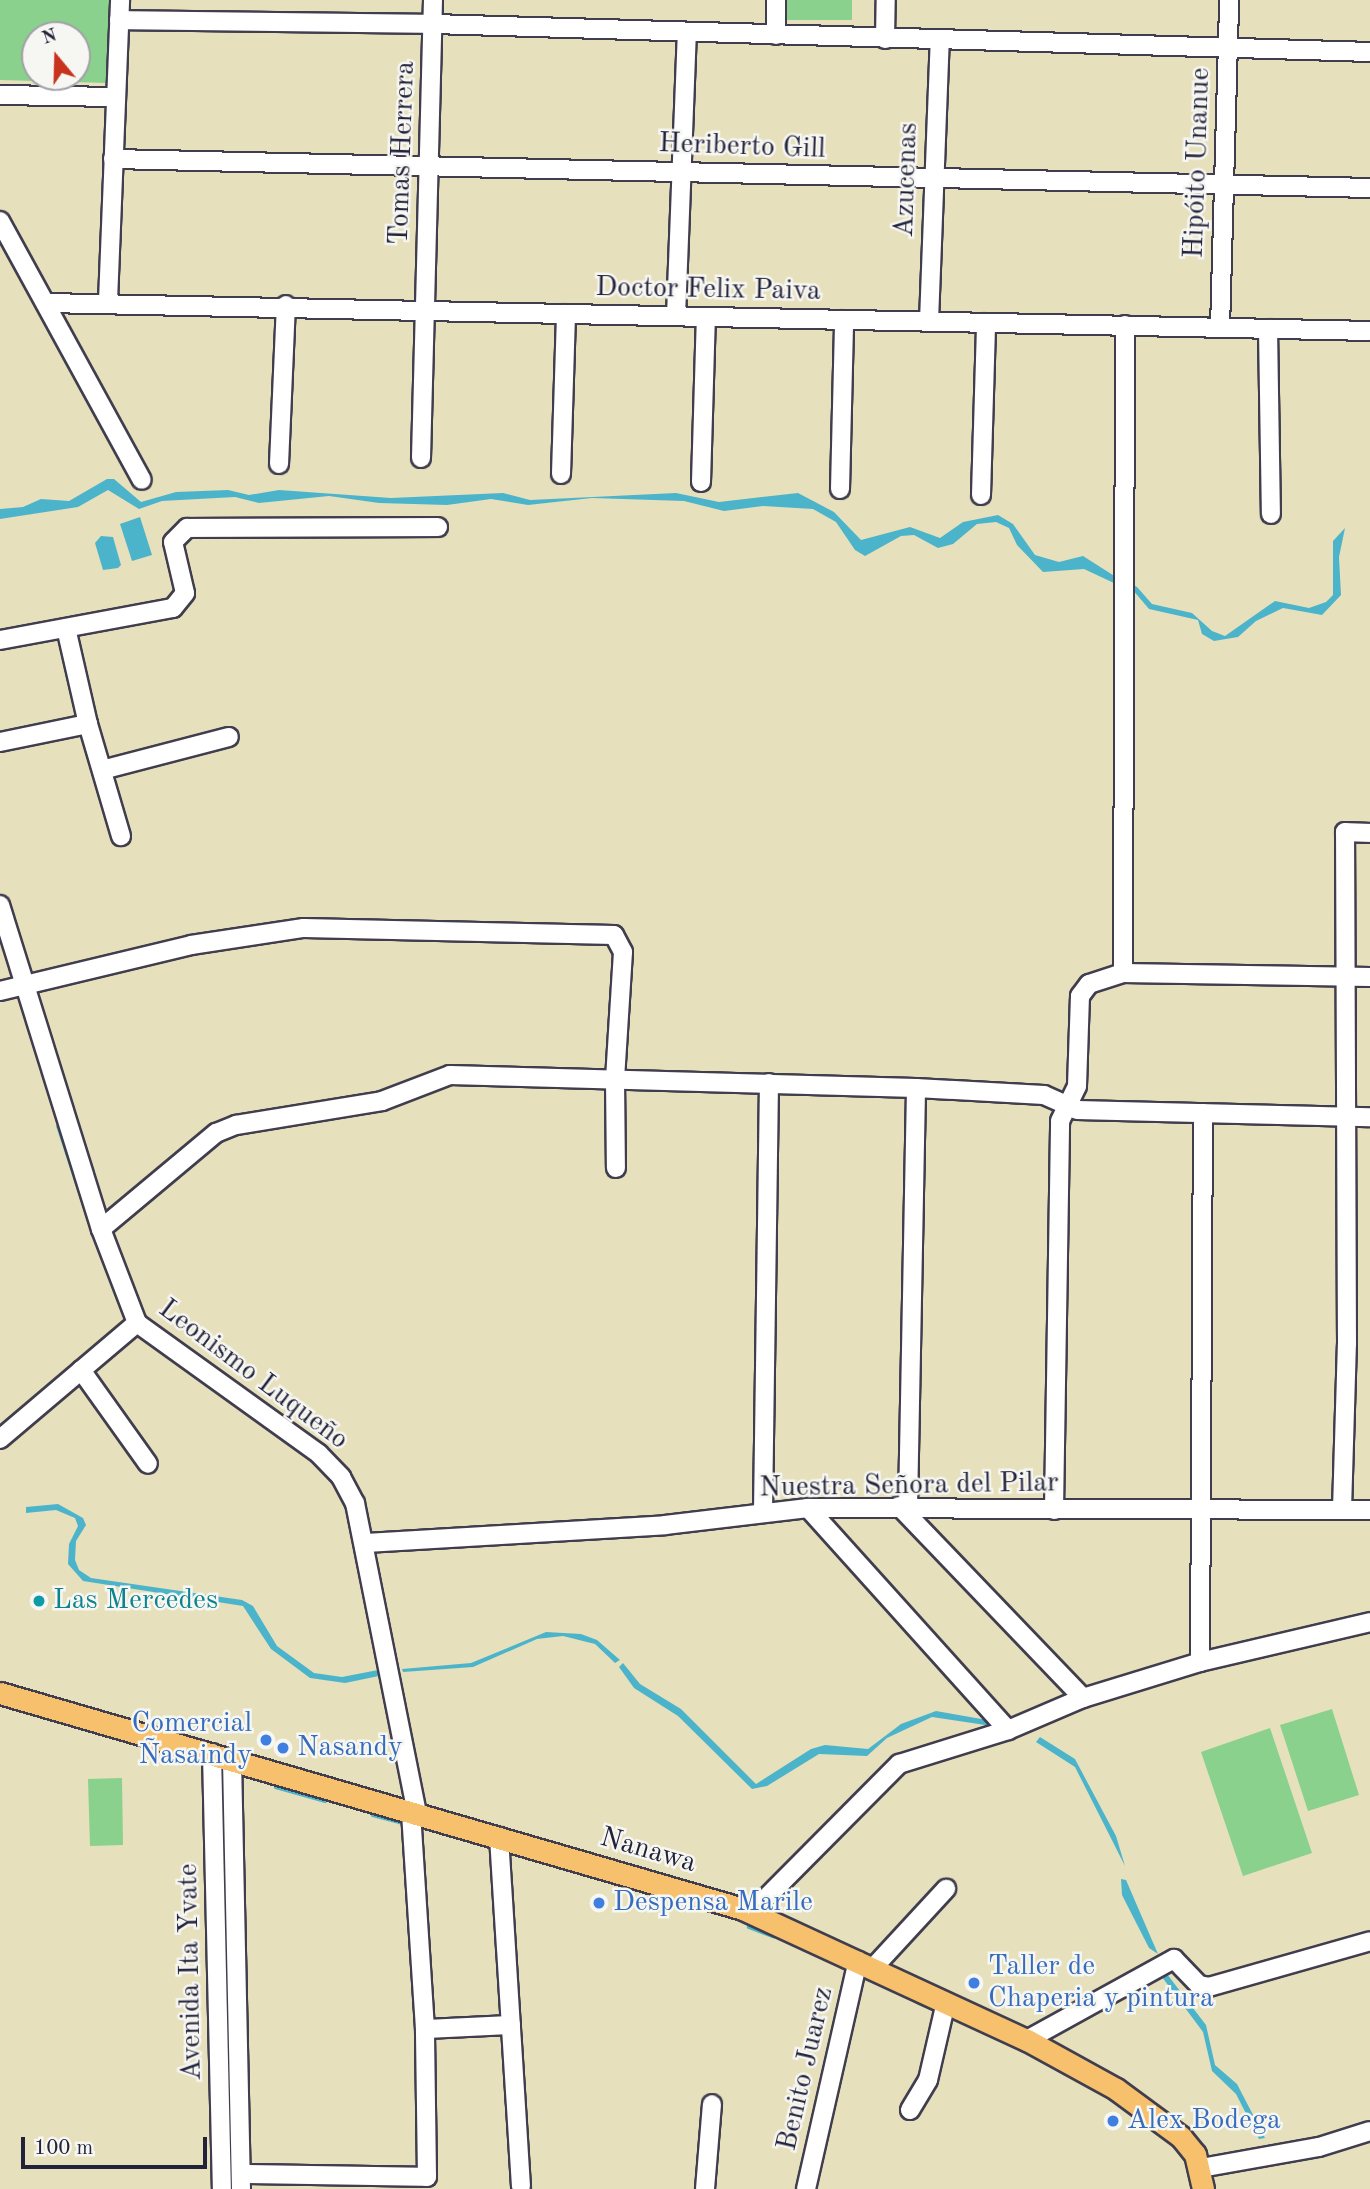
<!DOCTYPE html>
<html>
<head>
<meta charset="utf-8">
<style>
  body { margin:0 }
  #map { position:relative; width:1370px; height:2189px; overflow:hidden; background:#e7e0bc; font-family:"Old Standard TT",serif }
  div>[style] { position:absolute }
  .green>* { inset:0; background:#89d18c }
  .water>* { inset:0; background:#4cb4ca }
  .stream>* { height:3.5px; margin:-1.75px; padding:0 1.75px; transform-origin:1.75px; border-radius:1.75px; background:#4cb4ca }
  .roads { filter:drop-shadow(2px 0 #403e4e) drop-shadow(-2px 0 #403e4e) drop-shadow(0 2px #403e4e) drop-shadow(0 -2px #403e4e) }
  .minor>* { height:18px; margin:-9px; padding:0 9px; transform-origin:9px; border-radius:9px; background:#fff }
  .major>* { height:21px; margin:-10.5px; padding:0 10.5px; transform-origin:10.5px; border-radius:10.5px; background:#f7c06c }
  .dots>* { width:19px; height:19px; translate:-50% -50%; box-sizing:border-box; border:4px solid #f6f6f2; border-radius:50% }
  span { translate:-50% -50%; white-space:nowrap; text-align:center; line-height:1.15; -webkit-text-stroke:5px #f6f6f2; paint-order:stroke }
  .street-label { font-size:28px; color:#22223b }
  .culture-label { font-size:28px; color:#0d838f }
  .left { translate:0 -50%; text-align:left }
  .shop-label { font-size:28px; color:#366cbe }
  .right { translate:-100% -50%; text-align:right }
  .north { position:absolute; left:21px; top:21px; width:70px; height:70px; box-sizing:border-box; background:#f6f6f2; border:2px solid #a1a1a9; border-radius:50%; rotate:341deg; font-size:19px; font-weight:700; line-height:28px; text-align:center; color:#22223b }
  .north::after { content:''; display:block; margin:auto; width:24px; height:32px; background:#c8321e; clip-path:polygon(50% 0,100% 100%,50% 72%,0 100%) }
  .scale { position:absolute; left:21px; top:2137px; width:186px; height:32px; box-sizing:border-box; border:4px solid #22223b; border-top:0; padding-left:9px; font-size:21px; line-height:24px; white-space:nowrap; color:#22223b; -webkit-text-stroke:5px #f6f6f2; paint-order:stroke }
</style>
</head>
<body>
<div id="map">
  <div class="green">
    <div style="clip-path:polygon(evenodd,0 0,109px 0,108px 83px,0 80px,0 0,35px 35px,77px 35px,77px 77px,35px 77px,35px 35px)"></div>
    <div style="clip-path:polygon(785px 0,852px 0,852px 20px,785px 20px)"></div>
    <div style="clip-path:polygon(1332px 1709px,1359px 1795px,1308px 1811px,1280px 1725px)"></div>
    <div style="clip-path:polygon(1270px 1728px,1312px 1853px,1243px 1876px,1201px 1752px)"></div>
    <div style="clip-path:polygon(122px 1778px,123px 1845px,90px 1846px,88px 1779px)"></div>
    <div style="clip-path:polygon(225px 1800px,232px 2187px,231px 2187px,221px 1801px)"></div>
  </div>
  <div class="water">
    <div style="clip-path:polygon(107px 479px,114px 479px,141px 502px,176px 492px,228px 490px,249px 495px,279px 490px,391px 498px,503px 493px,530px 500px,676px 493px,719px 502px,798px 493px,834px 512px,861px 540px,910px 527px,940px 538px,963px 522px,998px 515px,1013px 524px,1035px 555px,1059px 562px,1083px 556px,1116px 577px,1116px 584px,1084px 569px,1043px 572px,1017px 545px,1009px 528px,996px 522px,977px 524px,953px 544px,938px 548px,914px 535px,901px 536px,865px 556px,855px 550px,836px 522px,813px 509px,763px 506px,724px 511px,684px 501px,592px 498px,528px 505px,491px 499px,447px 505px,379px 503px,329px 496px,259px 503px,235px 497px,162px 501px,139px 509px,108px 490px,78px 507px,0 519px,0 509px,23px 507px,41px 499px,69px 501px)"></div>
    <div style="clip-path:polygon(140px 517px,152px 555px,132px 561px,120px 524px)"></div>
    <div style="clip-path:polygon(1345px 528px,1339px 557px,1341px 595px,1322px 615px,1283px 608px,1256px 621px,1238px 637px,1214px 641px,1202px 634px,1198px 620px,1149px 609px,1132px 589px,1132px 584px,1137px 587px,1152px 604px,1192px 613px,1212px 631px,1225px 636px,1275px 601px,1309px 608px,1326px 602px,1333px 595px,1333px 541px)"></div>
    <div style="clip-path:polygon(101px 536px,113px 537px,121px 565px,118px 568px,103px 570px,95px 543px)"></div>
    <div style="clip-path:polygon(57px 1125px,96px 1244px,95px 1245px,56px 1126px)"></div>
    <div style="clip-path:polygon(58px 1504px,83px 1518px,86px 1525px,76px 1541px,75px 1560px,79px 1570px,91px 1578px,242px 1600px,253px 1606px,277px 1646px,314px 1673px,342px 1677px,378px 1670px,379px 1676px,345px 1683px,310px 1678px,271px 1649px,243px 1606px,83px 1581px,68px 1564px,69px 1544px,78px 1526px,75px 1518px,56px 1510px,26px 1513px,26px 1507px)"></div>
    <div style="clip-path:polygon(546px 1632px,581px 1634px,597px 1640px,620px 1660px,615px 1663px,595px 1644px,563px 1636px,537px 1639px,473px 1667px,403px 1672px,402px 1669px,471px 1663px)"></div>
    <div style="clip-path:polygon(623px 1663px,640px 1684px,681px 1709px,756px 1784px,811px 1749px,825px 1745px,868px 1749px,901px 1724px,936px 1711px,987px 1720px,992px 1726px,932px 1717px,887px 1738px,867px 1756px,819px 1754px,767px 1786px,752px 1789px,678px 1716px,634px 1688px,619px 1667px)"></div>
    <div style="clip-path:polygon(1040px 1737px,1075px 1759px,1116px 1836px,1125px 1866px,1075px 1767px,1036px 1742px)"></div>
    <div style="clip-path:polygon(1121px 1879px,1126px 1880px,1158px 1954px,1149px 1948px,1122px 1895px)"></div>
    <div style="clip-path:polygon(1167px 1974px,1206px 2025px,1215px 2065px,1237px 2084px,1265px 2138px,1259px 2139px,1236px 2094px,1212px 2071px,1203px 2032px,1162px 1977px)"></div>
  </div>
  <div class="stream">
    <div style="left:276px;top:1787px;width:51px;rotate:15.9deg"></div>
    <div style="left:373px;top:1815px;width:34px;rotate:15deg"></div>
    <div style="left:749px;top:1927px;width:26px;rotate:21deg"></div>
    <div style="left:919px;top:2003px;width:21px;rotate:23deg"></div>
  </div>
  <div class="roads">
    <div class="minor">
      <div style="left:119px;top:20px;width:314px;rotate:0.7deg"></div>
      <div style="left:433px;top:24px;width:937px;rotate:1.71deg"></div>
      <div style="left:776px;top:35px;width:35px;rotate:-90deg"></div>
      <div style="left:885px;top:39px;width:39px;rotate:-89deg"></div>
      <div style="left:0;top:95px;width:116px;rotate:1deg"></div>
      <div style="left:113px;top:159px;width:1257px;rotate:1.32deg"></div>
      <div style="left:0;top:221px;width:295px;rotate:61.3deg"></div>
      <div style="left:108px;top:301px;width:301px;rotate:-87.7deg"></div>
      <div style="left:46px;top:303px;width:1324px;rotate:1.21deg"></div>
      <div style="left:676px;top:316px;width:284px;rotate:-87.8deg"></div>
      <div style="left:929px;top:321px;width:280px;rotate:-87.8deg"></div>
      <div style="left:1220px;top:328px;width:328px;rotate:-88.4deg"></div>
      <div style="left:1268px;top:329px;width:185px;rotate:89.1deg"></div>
      <div style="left:421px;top:458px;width:458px;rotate:-88.5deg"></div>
      <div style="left:279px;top:464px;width:159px;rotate:-87.5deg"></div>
      <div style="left:561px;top:474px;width:160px;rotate:-88.2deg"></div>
      <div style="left:701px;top:482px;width:165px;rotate:-88.3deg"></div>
      <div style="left:840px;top:489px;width:169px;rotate:-88.6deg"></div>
      <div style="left:981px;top:495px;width:172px;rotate:-88.3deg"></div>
      <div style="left:66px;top:628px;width:98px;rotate:77.1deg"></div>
      <div style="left:88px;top:724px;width:117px;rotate:73.6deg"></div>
      <div style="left:0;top:640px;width:176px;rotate:-10.5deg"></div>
      <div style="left:173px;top:608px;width:19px;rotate:-51deg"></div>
      <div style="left:185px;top:593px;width:52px;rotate:-103.2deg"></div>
      <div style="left:173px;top:542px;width:20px;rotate:-45deg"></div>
      <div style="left:187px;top:528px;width:251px;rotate:-0.2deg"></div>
      <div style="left:0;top:742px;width:90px;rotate:-11.6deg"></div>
      <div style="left:102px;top:770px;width:131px;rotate:-14.6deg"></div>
      <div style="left:0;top:905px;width:339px;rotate:72.7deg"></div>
      <div style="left:101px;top:1229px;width:101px;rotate:69deg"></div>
      <div style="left:137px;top:1323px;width:224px;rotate:35.7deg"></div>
      <div style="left:319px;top:1454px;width:32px;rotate:46deg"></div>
      <div style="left:341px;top:1477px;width:30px;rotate:62deg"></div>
      <div style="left:355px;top:1503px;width:317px;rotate:78.7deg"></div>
      <div style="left:1123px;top:973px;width:648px;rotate:-89.82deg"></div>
      <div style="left:0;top:991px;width:196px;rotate:-13.5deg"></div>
      <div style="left:191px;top:945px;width:114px;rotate:-8.6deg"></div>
      <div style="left:304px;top:928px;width:310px;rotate:1.3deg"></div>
      <div style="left:614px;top:935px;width:19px;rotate:62deg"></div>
      <div style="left:623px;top:952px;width:127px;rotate:93.6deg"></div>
      <div style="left:615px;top:1079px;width:89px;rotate:89.4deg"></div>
      <div style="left:101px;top:1229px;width:150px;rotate:-39.9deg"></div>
      <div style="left:216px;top:1133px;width:22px;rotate:-22deg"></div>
      <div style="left:236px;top:1125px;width:148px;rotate:-9.3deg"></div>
      <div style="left:382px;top:1101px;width:73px;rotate:-20.9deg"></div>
      <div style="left:450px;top:1075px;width:466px;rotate:1.6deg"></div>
      <div style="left:916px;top:1088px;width:128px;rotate:3.1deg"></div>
      <div style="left:1044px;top:1095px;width:36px;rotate:24deg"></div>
      <div style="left:1077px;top:1110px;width:293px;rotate:1.4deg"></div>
      <div style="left:81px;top:1370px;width:115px;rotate:54.5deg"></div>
      <div style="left:0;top:1439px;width:180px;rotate:-40.3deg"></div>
      <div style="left:899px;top:1506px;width:266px;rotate:46.2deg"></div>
      <div style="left:908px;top:1506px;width:418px;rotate:-88.9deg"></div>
      <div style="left:808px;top:1508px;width:299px;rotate:48deg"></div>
      <div style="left:1054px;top:1510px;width:389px;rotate:-89.1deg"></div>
      <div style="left:1060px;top:1121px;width:39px;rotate:-64deg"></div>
      <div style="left:1077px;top:1086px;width:90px;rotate:-88.1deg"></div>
      <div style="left:1080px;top:996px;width:15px;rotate:-53deg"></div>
      <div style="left:1089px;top:984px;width:36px;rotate:-18deg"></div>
      <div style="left:1123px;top:973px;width:247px;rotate:0.9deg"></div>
      <div style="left:1342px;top:1510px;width:166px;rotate:-88.3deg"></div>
      <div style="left:1347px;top:1344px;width:512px;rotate:-90.22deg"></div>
      <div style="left:1345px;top:832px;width:25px;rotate:2deg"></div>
      <div style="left:763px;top:1512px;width:429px;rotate:-89.2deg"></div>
      <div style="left:366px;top:1543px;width:300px;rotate:-3.4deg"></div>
      <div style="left:665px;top:1525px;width:144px;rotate:-6.8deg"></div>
      <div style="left:808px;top:1508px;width:562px;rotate:0.2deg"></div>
      <div style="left:1200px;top:1662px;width:549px;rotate:-89.69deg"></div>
      <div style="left:212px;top:1753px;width:436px;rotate:88.7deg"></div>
      <div style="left:232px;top:1760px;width:429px;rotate:88.8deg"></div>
      <div style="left:499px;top:1837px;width:350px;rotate:86.4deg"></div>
      <div style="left:752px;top:1912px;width:209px;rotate:-45.2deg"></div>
      <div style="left:899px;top:1764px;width:114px;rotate:-17.3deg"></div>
      <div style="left:1008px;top:1730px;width:82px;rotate:-23.1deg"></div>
      <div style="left:1083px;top:1698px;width:122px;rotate:-17.1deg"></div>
      <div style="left:1200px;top:1662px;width:175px;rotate:-13.2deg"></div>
      <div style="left:873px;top:1968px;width:108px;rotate:-47.3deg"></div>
      <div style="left:425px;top:2029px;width:86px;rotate:-2.7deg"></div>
      <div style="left:1027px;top:2040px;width:168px;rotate:-28.9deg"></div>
      <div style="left:1174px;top:1959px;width:36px;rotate:46deg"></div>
      <div style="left:1199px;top:1985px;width:10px;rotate:11deg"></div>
      <div style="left:1209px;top:1987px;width:167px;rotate:-15.9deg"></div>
      <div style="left:910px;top:2110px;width:35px;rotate:-59deg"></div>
      <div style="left:928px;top:2080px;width:80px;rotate:-77deg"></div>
      <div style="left:1201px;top:2168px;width:120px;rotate:-10.1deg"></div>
      <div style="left:1319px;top:2147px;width:53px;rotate:-17.4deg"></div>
      <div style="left:241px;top:2174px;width:186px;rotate:0.9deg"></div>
      <div style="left:427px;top:2177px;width:148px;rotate:-90.8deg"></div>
      <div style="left:425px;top:2029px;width:216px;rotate:-93.7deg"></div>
      <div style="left:705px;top:2189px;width:85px;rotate:-85.3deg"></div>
      <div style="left:806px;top:2189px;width:234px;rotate:-77.2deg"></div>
    </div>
    <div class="major">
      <div style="left:0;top:1693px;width:774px;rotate:16.21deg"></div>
      <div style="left:743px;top:1909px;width:313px;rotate:24.8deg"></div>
      <div style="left:1027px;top:2040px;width:102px;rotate:28.8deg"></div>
      <div style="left:1116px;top:2089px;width:81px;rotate:36.4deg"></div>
      <div style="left:1181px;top:2137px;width:22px;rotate:51deg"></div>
      <div style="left:1195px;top:2154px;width:36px;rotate:77deg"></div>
    </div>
  </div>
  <div class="dots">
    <div style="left:39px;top:1601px;background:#0f9aa8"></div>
    <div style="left:266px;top:1740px;background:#3f7fe0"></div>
    <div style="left:283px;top:1748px;background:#3f7fe0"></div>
    <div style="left:599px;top:1903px;background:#3f7fe0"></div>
    <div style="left:974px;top:1983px;background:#3f7fe0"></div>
    <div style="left:1113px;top:2121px;background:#3f7fe0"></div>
  </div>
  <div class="street-label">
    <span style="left:742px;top:147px;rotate:2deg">Heriberto Gill</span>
    <span style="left:403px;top:153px;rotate:-88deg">Tomas Herrera</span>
    <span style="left:1198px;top:163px;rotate:-88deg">Hipóito Unanue</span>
    <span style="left:907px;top:180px;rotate:-88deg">Azucenas</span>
    <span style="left:708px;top:290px;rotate:1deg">Doctor Felix Paiva</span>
    <span style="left:253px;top:1375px;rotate:37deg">Leonismo Luqueño</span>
    <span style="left:909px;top:1486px;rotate:-1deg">Nuestra Señora del Pilar</span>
    <span style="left:648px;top:1851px;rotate:16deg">Nanawa</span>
    <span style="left:191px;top:1972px;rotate:-91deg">Avenida Ita Yvate</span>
    <span style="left:806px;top:2069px;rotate:-77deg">Benito Juarez</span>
  </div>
  <div class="culture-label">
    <span class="left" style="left:53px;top:1601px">Las Mercedes</span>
  </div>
  <div class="shop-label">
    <span class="right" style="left:252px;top:1740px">Comercial<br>Ñasaindy</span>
    <span class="left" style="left:297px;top:1748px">Nasandy</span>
    <span class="left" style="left:613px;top:1903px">Despensa Marile</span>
    <span class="left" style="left:988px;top:1983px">Taller de<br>Chaperia y pintura</span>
    <span class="left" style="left:1127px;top:2121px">Alex Bodega</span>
  </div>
  <div class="north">N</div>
  <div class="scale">100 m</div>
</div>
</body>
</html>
